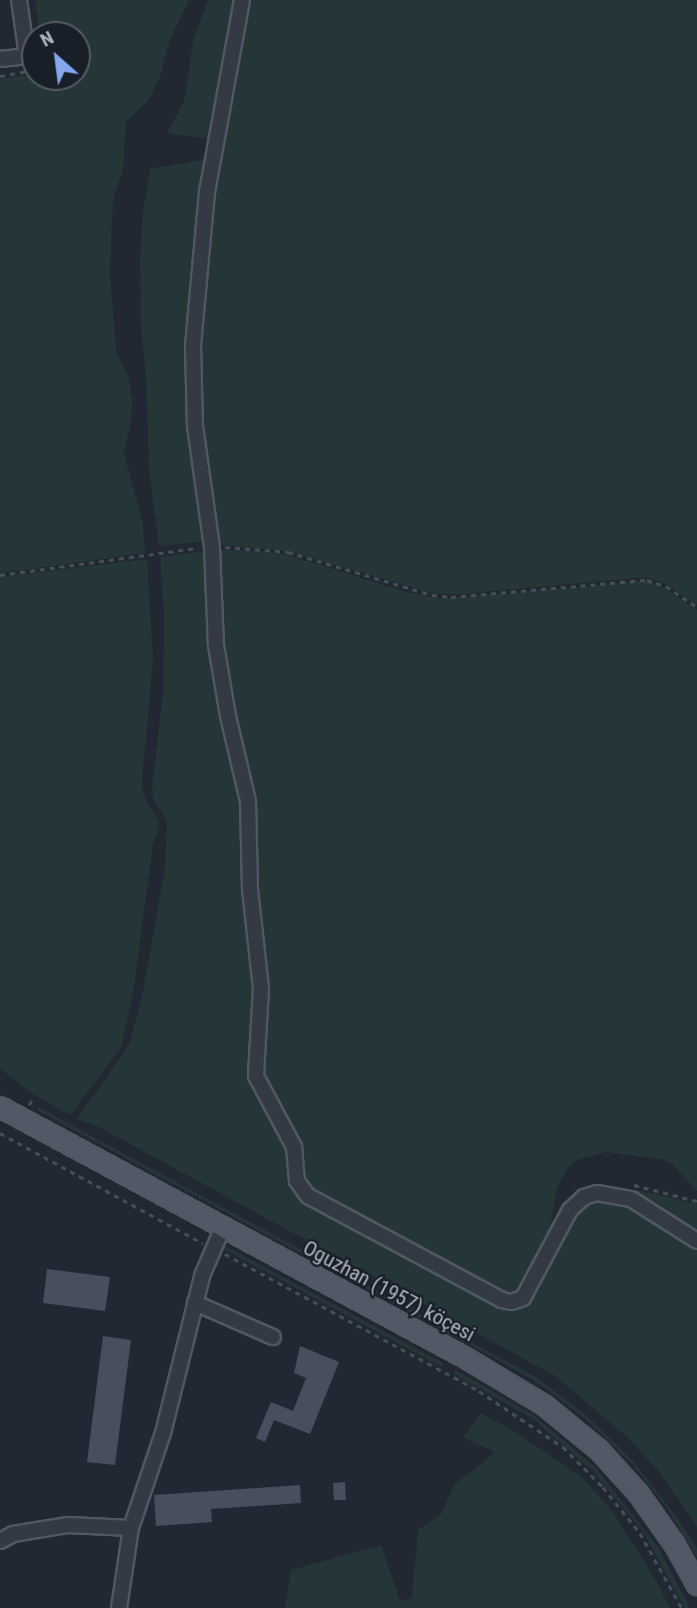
<!DOCTYPE html>
<html>
<head>
<meta charset="utf-8">
<style>
  body { margin:0 }
  #map { position:relative; width:697px; height:1608px; overflow:hidden; background:#212834; font-family:"Roboto Condensed",sans-serif }
  div>[style] { position:absolute }
  .green>* { inset:0; background:#253638 }
  .building>* { inset:0; background:#474e5e }
  .path>* { height:2.5px; margin-top:-1.25px; transform-origin:0; background:repeating-linear-gradient(90deg,#425155 0 5px,transparent 0 10px) }
  .roads { filter:drop-shadow(2px 0 #515763) drop-shadow(-2px 0 #515763) drop-shadow(0 2px #515763) drop-shadow(0 -2px #515763) }
  .minor>* { height:14px; margin:-7px; padding:0 7px; transform-origin:7px; border-radius:7px; background:#343a45 }
  .major>* { height:18px; margin:-9px; padding:0 9px; transform-origin:9px; border-radius:9px; background:#525865 }
  span { translate:-50% -50%; white-space:nowrap; text-align:center; line-height:1.15; -webkit-text-stroke:5px #191f29; paint-order:stroke }
  .street-label { font-size:21px; color:#aeb4c2 }
  .north { position:absolute; left:21px; top:21px; width:70px; height:70px; box-sizing:border-box; background:#191f29; border:2px solid #555b66; border-radius:50%; rotate:332deg; font-size:19px; font-weight:700; line-height:28px; text-align:center; color:#aeb4c2 }
  .north::after { content:''; display:block; margin:auto; width:24px; height:32px; background:#86a7ee; clip-path:polygon(50% 0,100% 100%,50% 72%,0 100%) }
</style>
</head>
<body>
<div id="map">
  <div class="green">
    <div style="clip-path:polygon(35px 0,189px 0,170px 39px,160px 77px,148px 100px,126px 122px,123px 169px,113px 199px,110px 274px,115px 338px,117px 354px,129px 378px,132px 400px,131px 421px,124px 452px,143px 524px,145px 553px,0 573px,0 79px,35px 74px,35px 77px,77px 77px,77px 35px,40px 35px)"></div>
    <div style="clip-path:polygon(208px 0,238px 0,211px 139px,167px 133px,184px 102px,194px 38px)"></div>
    <div style="clip-path:polygon(247px 0,697px 0,697px 605px,666px 584px,647px 577px,461px 594px,436px 594px,287px 551px,217px 544px,200px 430px,198px 357px,214px 179px)"></div>
    <div style="clip-path:polygon(207px 159px,189px 336px,208px 541px,159px 546px,149px 468px,146px 378px,141px 325px,140px 262px,143px 212px,150px 169px)"></div>
    <div style="clip-path:polygon(216px 550px,260px 551px,288px 555px,406px 592px,442px 599px,647px 581px,665px 588px,697px 610px,697px 1191px,672px 1164px,662px 1159px,606px 1152px,577px 1160px,568px 1167px,556px 1190px,551px 1225px,525px 1288px,512px 1299px,308px 1192px,260px 1073px,265px 1003px,236px 729px,220px 645px)"></div>
    <div style="clip-path:polygon(206px 551px,239px 770px,256px 976px,251px 1066px,286px 1143px,294px 1183px,511px 1307px,575px 1212px,592px 1199px,621px 1200px,697px 1244px,697px 1526px,657px 1469px,627px 1437px,554px 1375px,99px 1127px,77px 1119px,129px 1045px,143px 992px,165px 868px,167px 820px,154px 801px,152px 788px,163px 693px,164px 617px,160px 557px)"></div>
    <div style="clip-path:polygon(147px 559px,153px 659px,142px 780px,143px 794px,159px 821px,158px 832px,153px 844px,133px 994px,121px 1047px,70px 1115px,29px 1092px,0 1068px,0 577px)"></div>
    <div style="clip-path:polygon(38px 1107px,536px 1377px,586px 1415px,634px 1462px,678px 1519px,697px 1549px,697px 1557px,666px 1507px,632px 1464px,584px 1418px,534px 1380px,37px 1110px)"></div>
    <div style="clip-path:polygon(636px 1190px,697px 1204px,697px 1236px,625px 1192px)"></div>
    <div style="clip-path:polygon(223px 1245px,443px 1363px,442px 1367px,222px 1248px)"></div>
    <div style="clip-path:polygon(456px 1370px,535px 1416px,595px 1467px,658px 1547px,690px 1608px,685px 1608px,643px 1532px,592px 1470px,533px 1419px,454px 1374px)"></div>
    <div style="clip-path:polygon(481px 1413px,512px 1430px,580px 1476px,609px 1507px,654px 1577px,670px 1608px,285px 1608px,291px 1570px,381px 1545px,400px 1601px,412px 1598px,418px 1530px,442px 1513px,454px 1485px,492px 1455px,493px 1451px,463px 1437px)"></div>
  </div>
  <div class="building">
    <div style="clip-path:polygon(47px 1269px,110px 1277px,105px 1311px,43px 1303px)"></div>
    <div style="clip-path:polygon(103px 1336px,131px 1340px,115px 1465px,87px 1462px)"></div>
    <div style="clip-path:polygon(300px 1346px,339px 1362px,310px 1434px,274px 1420px,265px 1442px,256px 1438px,271px 1402px,293px 1411px,306px 1378px,294px 1373px)"></div>
    <div style="clip-path:polygon(345px 1482px,346px 1500px,334px 1500px,333px 1483px)"></div>
    <div style="clip-path:polygon(300px 1485px,301px 1503px,211px 1509px,212px 1522px,156px 1526px,154px 1495px)"></div>
  </div>
  <div class="path">
    <div style="left:0;top:76px;width:36px;rotate:-10deg"></div>
    <div style="left:225px;top:547px;width:63px;rotate:4.5deg"></div>
    <div style="left:288px;top:552px;width:150px;rotate:16.6deg"></div>
    <div style="left:432px;top:595px;width:19px;rotate:6deg"></div>
    <div style="left:451px;top:597px;width:197px;rotate:-5deg"></div>
    <div style="left:647px;top:580px;width:20px;rotate:18deg"></div>
    <div style="left:666px;top:586px;width:37px;rotate:34deg"></div>
    <div style="left:0;top:575px;width:200px;rotate:-7.8deg"></div>
    <div style="left:29px;top:1105px;width:7px;rotate:-63deg"></div>
    <div style="left:0;top:1133px;width:231px;rotate:28.5deg"></div>
    <div style="left:634px;top:1185px;width:65px;rotate:14.3deg"></div>
    <div style="left:225px;top:1254px;width:289px;rotate:28.3deg"></div>
    <div style="left:479px;top:1391px;width:101px;rotate:33.7deg"></div>
    <div style="left:563px;top:1447px;width:57px;rotate:45deg"></div>
    <div style="left:603px;top:1487px;width:59px;rotate:51.2deg"></div>
    <div style="left:640px;top:1533px;width:86px;rotate:60.8deg"></div>
  </div>
  <div class="roads">
    <div class="minor">
      <div style="left:242px;top:0;width:195px;rotate:100.3deg"></div>
      <div style="left:207px;top:192px;width:154px;rotate:95.2deg"></div>
      <div style="left:193px;top:345px;width:81px;rotate:88.6deg"></div>
      <div style="left:195px;top:426px;width:122px;rotate:82deg"></div>
      <div style="left:212px;top:547px;width:98px;rotate:87.7deg"></div>
      <div style="left:216px;top:645px;width:72px;rotate:80.4deg"></div>
      <div style="left:228px;top:716px;width:87px;rotate:76.8deg"></div>
      <div style="left:248px;top:801px;width:88px;rotate:88.7deg"></div>
      <div style="left:250px;top:889px;width:100px;rotate:83.7deg"></div>
      <div style="left:261px;top:988px;width:88px;rotate:93.3deg"></div>
      <div style="left:256px;top:1076px;width:81px;rotate:61.8deg"></div>
      <div style="left:294px;top:1147px;width:34px;rotate:85deg"></div>
      <div style="left:297px;top:1181px;width:19px;rotate:54deg"></div>
      <div style="left:308px;top:1196px;width:220px;rotate:28.2deg"></div>
      <div style="left:502px;top:1300px;width:9px;rotate:13deg"></div>
      <div style="left:511px;top:1302px;width:13px;rotate:-18deg"></div>
      <div style="left:523px;top:1298px;width:100px;rotate:-61.9deg"></div>
      <div style="left:570px;top:1210px;width:19px;rotate:-43deg"></div>
      <div style="left:584px;top:1197px;width:14px;rotate:-17deg"></div>
      <div style="left:597px;top:1193px;width:35px;rotate:10deg"></div>
      <div style="left:631px;top:1199px;width:78px;rotate:32.5deg"></div>
      <div style="left:0;top:59px;width:27px;rotate:-6deg"></div>
      <div style="left:27px;top:56px;width:57px;rotate:-98.1deg"></div>
      <div style="left:195px;top:1303px;width:85px;rotate:23.6deg"></div>
      <div style="left:0;top:1541px;width:15px;rotate:-28deg"></div>
      <div style="left:13px;top:1534px;width:56px;rotate:-9.3deg"></div>
      <div style="left:68px;top:1525px;width:63px;rotate:2.7deg"></div>
      <div style="left:131px;top:1528px;width:100px;rotate:-71.4deg"></div>
      <div style="left:163px;top:1433px;width:162px;rotate:-76deg"></div>
      <div style="left:202px;top:1276px;width:53px;rotate:-66.8deg"></div>
      <div style="left:119px;top:1608px;width:81px;rotate:-81.5deg"></div>
    </div>
    <div class="major">
      <div style="left:0;top:1107px;width:527px;rotate:28.32deg"></div>
      <div style="left:464px;top:1357px;width:93px;rotate:31deg"></div>
      <div style="left:544px;top:1405px;width:71px;rotate:39.3deg"></div>
      <div style="left:599px;top:1450px;width:58px;rotate:47.8deg"></div>
      <div style="left:638px;top:1493px;width:64px;rotate:54.6deg"></div>
      <div style="left:675px;top:1545px;width:46px;rotate:61.2deg"></div>
    </div>
  </div>
  <div class="street-label">
    <span style="left:389px;top:1291px;rotate:28deg">Oguzhan (1957) köçesi</span>
  </div>
  <div class="north">N</div>
</div>
</body>
</html>
